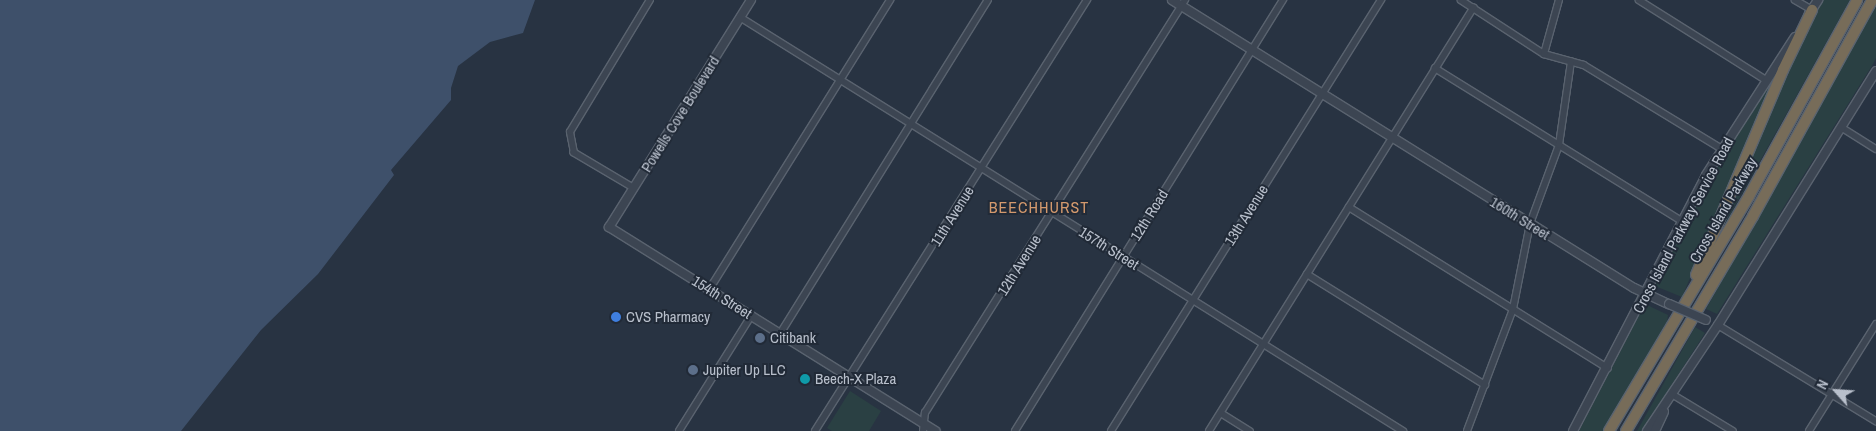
<!DOCTYPE html>
<html>
<head>
<meta charset="utf-8">
<style>
  body { margin:0 }
  #map { position:relative; width:1876px; height:431px; overflow:hidden; background:#283342; font-family:"Archivo Narrow",sans-serif }
  div>[style] { position:absolute }
  .green>* { inset:0; background:#2a4043 }
  .water>* { inset:0; background:#3e506a }
  .roads { filter:drop-shadow(1px 0 #5a636f) drop-shadow(-1px 0 #5a636f) drop-shadow(0 1px #5a636f) drop-shadow(0 -1px #5a636f) }
  .minor>* { height:5.5px; margin:-2.75px; padding:0 2.75px; transform-origin:2.75px; border-radius:2.75px; background:#3c4552 }
  .tertiary>* { height:8px; margin:-4px; padding:0 4px; transform-origin:4px; border-radius:4px; background:#3c4552 }
  .motorway>* { height:10px; margin:-5px; padding:0 5px; transform-origin:5px; border-radius:5px; background:#776c59 }
  .bridges { filter:drop-shadow(1px 0 #5a636f) drop-shadow(-1px 0 #5a636f) drop-shadow(0 1px #5a636f) drop-shadow(0 -1px #5a636f) }
  .tertiary-bridge>* { height:8px; margin:-4px; padding:0 4px; transform-origin:4px; border-radius:4px; background:#3c4552 }
  .dots>* { width:14px; height:14px; translate:-50% -50%; box-sizing:border-box; border:2px solid #212a37; border-radius:50% }
  span { translate:-50% -50%; white-space:nowrap; text-align:center; line-height:1.15; -webkit-text-stroke:4px #212a37; paint-order:stroke }
  .street-label { font-size:15px; color:#b9c0cc }
  .poi-label { font-size:15px; color:#b9c0cc }
  .left { translate:0 -50%; text-align:left }
  .neighbourhood-label { font-size:16px; color:#d3996d; letter-spacing:1px }
  .north { position:absolute; left:1811px; top:366px; width:50px; height:50px; -webkit-text-stroke:4px #212a37; paint-order:stroke; rotate:296deg; font-size:14px; font-weight:700; line-height:20px; text-align:center; color:#b9c0cc }
  .north::after { content:''; display:block; margin:auto; width:18px; height:22px; background:#b9c0cc; clip-path:polygon(50% 0,100% 100%,50% 72%,0 100%) }
</style>
</head>
<body>
<div id="map">
  <div class="green">
    <div style="clip-path:polygon(1823px 0,1850px 0,1721px 231px,1805px 30px)"></div>
    <div style="clip-path:polygon(1876px 4px,1876px 58px,1873px 64px,1717px 314px,1706px 309px)"></div>
    <div style="clip-path:polygon(1777px 72px,1682px 297px,1655px 286px,1711px 176px)"></div>
    <div style="clip-path:polygon(1645px 304px,1668px 315px,1667px 322px,1603px 431px,1579px 431px)"></div>
    <div style="clip-path:polygon(1695px 327px,1705px 333px,1642px 431px,1637px 431px)"></div>
    <div style="clip-path:polygon(850px 391px,881px 411px,869px 431px,832px 431px,827px 428px)"></div>
  </div>
  <div class="water">
    <div style="clip-path:polygon(0 0,535px 0,523px 33px,490px 42px,458px 66px,451px 88px,451px 100px,391px 170px,394px 175px,318px 274px,261px 330px,181px 431px,0 431px)"></div>
  </div>
  <div class="roads">
    <div class="minor">
      <div style="left:1461px;top:0;width:99px;rotate:33deg"></div>
      <div style="left:1544px;top:54px;width:41px;rotate:15.4deg"></div>
      <div style="left:1584px;top:65px;width:162px;rotate:31.3deg"></div>
      <div style="left:1639px;top:0;width:150px;rotate:32.2deg"></div>
      <div style="left:1795px;top:0;width:20px;rotate:30deg"></div>
      <div style="left:740px;top:17px;width:782px;rotate:31.98deg"></div>
      <div style="left:1544px;top:54px;width:56px;rotate:-74.5deg"></div>
      <div style="left:1435px;top:68px;width:291px;rotate:31.8deg"></div>
      <div style="left:1841px;top:127px;width:41px;rotate:32.2deg"></div>
      <div style="left:633px;top:188px;width:69px;rotate:-149.3deg"></div>
      <div style="left:574px;top:153px;width:21px;rotate:-101deg"></div>
      <div style="left:570px;top:132px;width:154px;rotate:-58.8deg"></div>
      <div style="left:1349px;top:207px;width:305px;rotate:31.9deg"></div>
      <div style="left:1307px;top:274px;width:210px;rotate:31.9deg"></div>
      <div style="left:709px;top:290px;width:342px;rotate:-58deg"></div>
      <div style="left:1718px;top:325px;width:185px;rotate:31.3deg"></div>
      <div style="left:780px;top:334px;width:393px;rotate:-58.1deg"></div>
      <div style="left:1672px;top:394px;width:71px;rotate:31.2deg"></div>
      <div style="left:1221px;top:413px;width:34px;rotate:32deg"></div>
      <div style="left:679px;top:431px;width:136px;rotate:-57.9deg"></div>
      <div style="left:815px;top:431px;width:510px;rotate:-57.74deg"></div>
      <div style="left:923px;top:431px;width:18px;rotate:-84deg"></div>
      <div style="left:925px;top:413px;width:488px;rotate:-57.8deg"></div>
      <div style="left:1015px;top:431px;width:508px;rotate:-58.13deg"></div>
      <div style="left:1111px;top:431px;width:509px;rotate:-57.93deg"></div>
      <div style="left:1209px;top:431px;width:499px;rotate:-58deg"></div>
      <div style="left:1467px;top:431px;width:130px;rotate:-69.3deg"></div>
      <div style="left:1513px;top:309px;width:87px;rotate:-78.7deg"></div>
      <div style="left:1530px;top:224px;width:84px;rotate:-69.8deg"></div>
      <div style="left:1559px;top:145px;width:84px;rotate:-81.8deg"></div>
      <div style="left:1809px;top:431px;width:126px;rotate:-57.9deg"></div>
    </div>
    <div class="tertiary">
      <div style="left:751px;top:0;width:268px;rotate:122deg"></div>
      <div style="left:609px;top:227px;width:385px;rotate:32deg"></div>
      <div style="left:1172px;top:0;width:544px;rotate:31.94deg"></div>
      <div style="left:1634px;top:288px;width:38px;rotate:25deg"></div>
      <div style="left:1809px;top:14px;width:17px;rotate:-57deg"></div>
      <div style="left:1573px;top:431px;width:288px;rotate:-62.5deg"></div>
      <div style="left:1706px;top:175px;width:164px;rotate:-57.2deg"></div>
      <div style="left:1647px;top:431px;width:128px;rotate:-56.2deg"></div>
      <div style="left:1718px;top:325px;width:299px;rotate:-58.1deg"></div>
      <div style="left:1655px;top:431px;width:21px;rotate:-65deg"></div>
    </div>
    <div class="motorway">
      <div style="left:1696px;top:275px;width:223px;rotate:-67deg"></div>
      <div style="left:1783px;top:70px;width:67px;rotate:-64.2deg"></div>
      <div style="left:1609px;top:431px;width:274px;rotate:-59.2deg"></div>
      <div style="left:1749px;top:196px;width:224px;rotate:-61.1deg"></div>
      <div style="left:1626px;top:431px;width:250px;rotate:-59.4deg"></div>
      <div style="left:1753px;top:216px;width:247px;rotate:-61.1deg"></div>
    </div>
  </div>
  <div class="bridges">
    <div class="tertiary-bridge">
      <div style="left:1669px;top:304px;width:40px;rotate:23.4deg"></div>
    </div>
  </div>
  <div class="dots">
    <div style="left:616px;top:317px;background:#3f7fe0"></div>
    <div style="left:760px;top:338px;background:#5c6f8a"></div>
    <div style="left:693px;top:370px;background:#5c6f8a"></div>
    <div style="left:805px;top:379px;background:#0f9aa8"></div>
  </div>
  <div class="street-label">
    <span style="left:680px;top:114px;rotate:-58deg">Powells Cove Boulevard</span>
    <span style="left:1723px;top:210px;rotate:-60deg">Cross Island Parkway</span>
    <span style="left:1149px;top:215px;rotate:-58deg">12th Road</span>
    <span style="left:1246px;top:215px;rotate:-58deg">13th Avenue</span>
    <span style="left:952px;top:216px;rotate:-58deg">11th Avenue</span>
    <span style="left:1520px;top:218px;rotate:32deg">160th Street</span>
    <span style="left:1683px;top:225px;rotate:-62deg">Cross Island Parkway Service Road</span>
    <span style="left:1109px;top:248px;rotate:32deg">157th Street</span>
    <span style="left:1019px;top:265px;rotate:-58deg">12th Avenue</span>
    <span style="left:722px;top:297px;rotate:32deg">154th Street</span>
  </div>
  <div class="poi-label">
    <span class="left" style="left:626px;top:317px">CVS Pharmacy</span>
    <span class="left" style="left:770px;top:338px">Citibank</span>
    <span class="left" style="left:703px;top:370px">Jupiter Up LLC</span>
    <span class="left" style="left:815px;top:379px">Beech-X Plaza</span>
  </div>
  <div class="neighbourhood-label">
    <span style="left:1039px;top:207px">BEECHHURST</span>
  </div>
  <div class="north">N</div>
</div>
</body>
</html>
